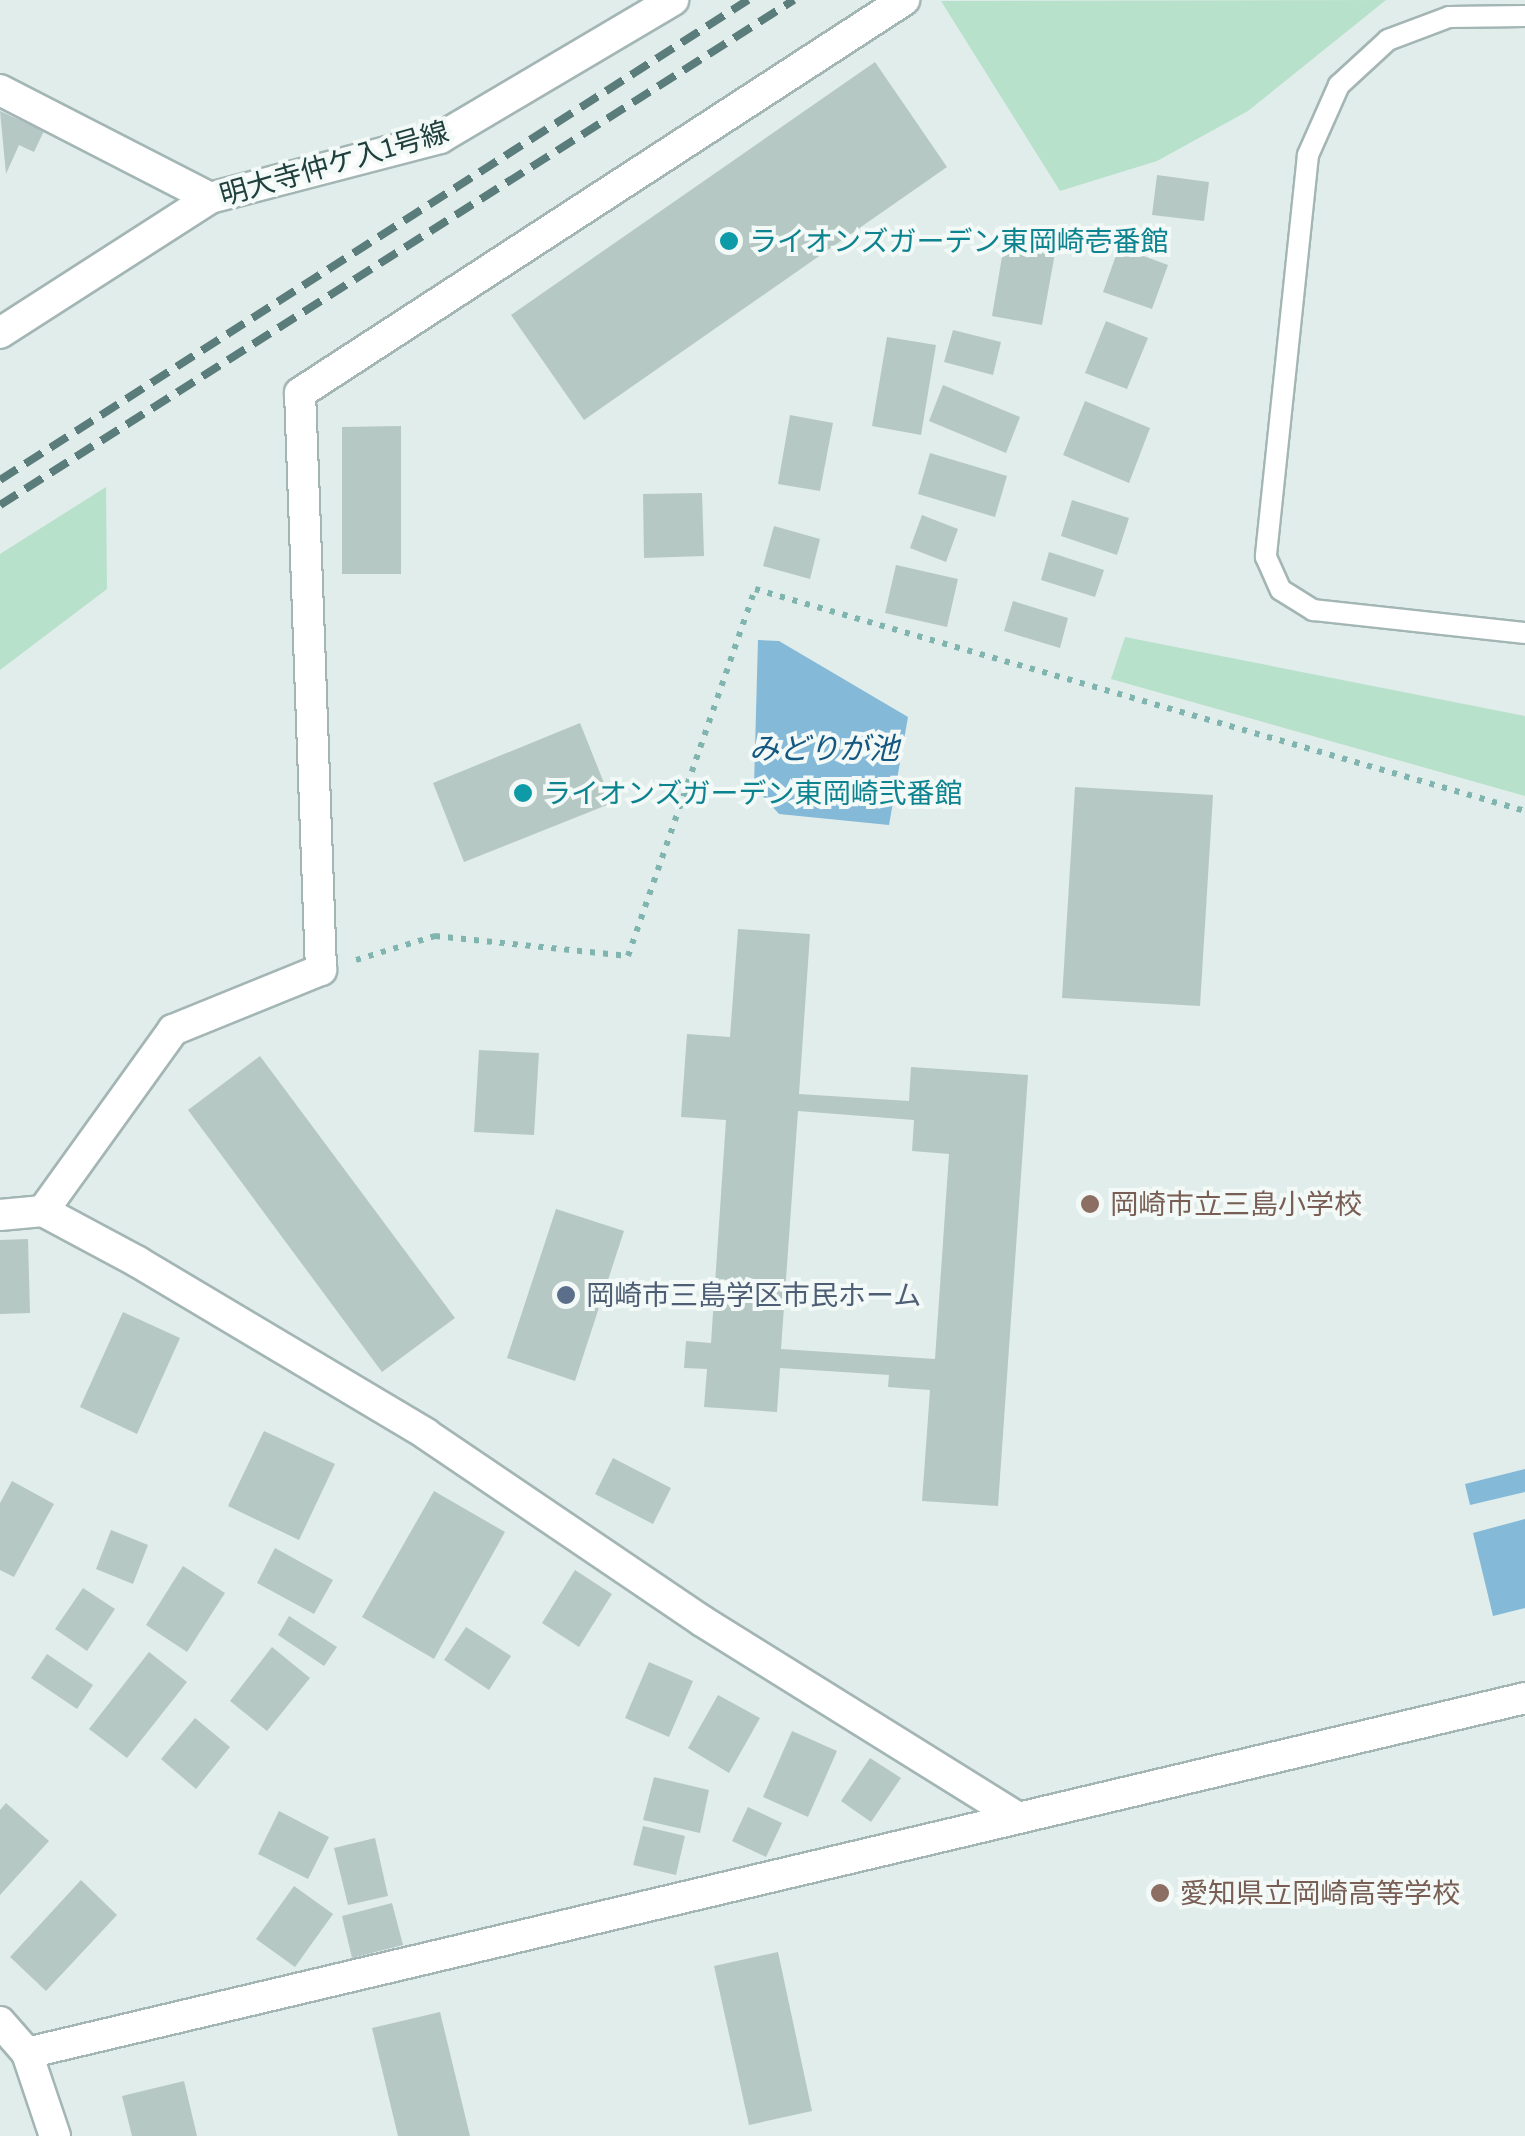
<!DOCTYPE html>
<html>
<head>
<meta charset="utf-8">
<style>
  body { margin:0 }
  #map { position:relative; width:1525px; height:2136px; overflow:hidden; background:#e1edeb; font-family:"Archivo Narrow","Noto Sans JP",sans-serif }
  div>[style] { position:absolute }
  .green>* { inset:0; background:#b8e1cc }
  .water>* { inset:0; background:#84b9d8 }
  .building>* { inset:0; background:#b6c8c4 }
  .path>* { height:6px; margin-top:-3px; transform-origin:0; background:repeating-linear-gradient(90deg,#7fb4af 0 5px,transparent 0 13px) }
  .roads { filter:drop-shadow(2px 0 #a3b6b4) drop-shadow(-2px 0 #a3b6b4) drop-shadow(0 2px #a3b6b4) drop-shadow(0 -2px #a3b6b4) }
  .lane>* { height:20px; margin:-10px; padding:0 10px; transform-origin:10px; border-radius:10px; background:#fff }
  .street>* { height:30px; margin:-15px; padding:0 15px; transform-origin:15px; border-radius:15px; background:#fff }
  .rail>* { height:8px; margin-top:-4px; transform-origin:0; background:repeating-linear-gradient(90deg,#5a7c7a 0 20px,transparent 0 30px) }
  .dots>* { width:28px; height:28px; translate:-50% -50%; box-sizing:border-box; border:5px solid #f2f9f7; border-radius:50% }
  span { translate:-50% -50%; white-space:nowrap; text-align:center; line-height:1.15; -webkit-text-stroke:8px #f2f9f7; paint-order:stroke }
  .street-label { font-size:28px; color:#20403e }
  .culture-label { font-size:28px; color:#0d838f }
  .left { translate:0 -50%; text-align:left }
  .education-label { font-size:28px; color:#785e54 }
  .service-label { font-size:28px; color:#4e5e75 }
  .water-label { font-size:30px; color:#145882; font-style:italic }
</style>
</head>
<body>
<div id="map">
  <div class="green">
    <div style="clip-path:polygon(1386px 0,1248px 111px,1157px 161px,1060px 191px,941px 1px)"></div>
    <div style="clip-path:polygon(106px 487px,107px 589px,0 670px,0 554px)"></div>
    <div style="clip-path:polygon(1125px 637px,1525px 716px,1525px 796px,1111px 679px)"></div>
  </div>
  <div class="water">
    <div style="clip-path:polygon(758px 640px,779px 641px,908px 717px,889px 825px,779px 814px,754px 786px)"></div>
    <div style="clip-path:polygon(1525px 1469px,1525px 1492px,1470px 1505px,1465px 1484px)"></div>
    <div style="clip-path:polygon(1525px 1519px,1525px 1608px,1493px 1616px,1473px 1533px)"></div>
  </div>
  <div class="building">
    <div style="clip-path:polygon(875px 62px,947px 167px,584px 420px,511px 315px)"></div>
    <div style="clip-path:polygon(0 111px,44px 131px,34px 152px,19px 145px,6px 174px)"></div>
    <div style="clip-path:polygon(1157px 175px,1209px 182px,1204px 221px,1152px 215px)"></div>
    <div style="clip-path:polygon(1004px 245px,1055px 253px,1042px 325px,992px 316px)"></div>
    <div style="clip-path:polygon(1119px 247px,1168px 265px,1152px 309px,1103px 292px)"></div>
    <div style="clip-path:polygon(1106px 321px,1148px 338px,1127px 389px,1085px 373px)"></div>
    <div style="clip-path:polygon(953px 330px,1001px 342px,993px 375px,944px 362px)"></div>
    <div style="clip-path:polygon(887px 337px,936px 345px,921px 435px,872px 426px)"></div>
    <div style="clip-path:polygon(943px 385px,1020px 417px,1006px 453px,929px 421px)"></div>
    <div style="clip-path:polygon(1085px 401px,1150px 428px,1129px 483px,1063px 455px)"></div>
    <div style="clip-path:polygon(790px 415px,833px 423px,820px 491px,778px 484px)"></div>
    <div style="clip-path:polygon(401px 426px,401px 574px,342px 574px,342px 427px)"></div>
    <div style="clip-path:polygon(930px 453px,1007px 476px,995px 517px,918px 494px)"></div>
    <div style="clip-path:polygon(702px 493px,704px 556px,644px 558px,643px 494px)"></div>
    <div style="clip-path:polygon(1072px 500px,1129px 518px,1117px 555px,1061px 536px)"></div>
    <div style="clip-path:polygon(922px 515px,958px 529px,946px 562px,910px 548px)"></div>
    <div style="clip-path:polygon(774px 526px,820px 539px,810px 579px,763px 566px)"></div>
    <div style="clip-path:polygon(1049px 552px,1104px 570px,1095px 597px,1041px 580px)"></div>
    <div style="clip-path:polygon(896px 565px,958px 579px,947px 627px,885px 613px)"></div>
    <div style="clip-path:polygon(1013px 601px,1068px 618px,1060px 648px,1004px 631px)"></div>
    <div style="clip-path:polygon(580px 723px,612px 803px,464px 862px,433px 783px)"></div>
    <div style="clip-path:polygon(1075px 787px,1213px 795px,1200px 1006px,1062px 998px)"></div>
    <div style="clip-path:polygon(evenodd,738px 929px,810px 934px,799px 1094px,909px 1101px,911px 1067px,1028px 1075px,998px 1506px,922px 1501px,930px 1390px,888px 1387px,889px 1375px,780px 1368px,777px 1412px,704px 1407px,707px 1369px,684px 1368px,686px 1341px,711px 1343px,726px 1120px,681px 1117px,687px 1034px,730px 1037px,738px 929px,798px 1111px,914px 1120px,912px 1151px,949px 1154px,935px 1359px,781px 1349px,798px 1111px)"></div>
    <div style="clip-path:polygon(479px 1050px,539px 1053px,534px 1135px,474px 1132px)"></div>
    <div style="clip-path:polygon(260px 1056px,455px 1318px,382px 1372px,188px 1110px)"></div>
    <div style="clip-path:polygon(556px 1209px,624px 1231px,575px 1381px,507px 1358px)"></div>
    <div style="clip-path:polygon(28px 1239px,30px 1313px,0 1314px,0 1240px)"></div>
    <div style="clip-path:polygon(123px 1312px,180px 1338px,137px 1434px,80px 1407px)"></div>
    <div style="clip-path:polygon(264px 1431px,335px 1464px,299px 1540px,228px 1506px)"></div>
    <div style="clip-path:polygon(613px 1458px,671px 1488px,653px 1524px,595px 1494px)"></div>
    <div style="clip-path:polygon(12px 1481px,54px 1504px,14px 1577px,0 1570px,0 1503px)"></div>
    <div style="clip-path:polygon(434px 1491px,505px 1532px,434px 1659px,362px 1617px)"></div>
    <div style="clip-path:polygon(111px 1530px,148px 1545px,133px 1584px,96px 1569px)"></div>
    <div style="clip-path:polygon(275px 1548px,333px 1580px,314px 1614px,257px 1583px)"></div>
    <div style="clip-path:polygon(183px 1566px,225px 1593px,187px 1652px,146px 1625px)"></div>
    <div style="clip-path:polygon(575px 1570px,612px 1594px,579px 1647px,542px 1623px)"></div>
    <div style="clip-path:polygon(83px 1588px,115px 1609px,87px 1651px,55px 1629px)"></div>
    <div style="clip-path:polygon(289px 1616px,337px 1647px,324px 1666px,278px 1635px)"></div>
    <div style="clip-path:polygon(466px 1627px,511px 1656px,489px 1690px,444px 1660px)"></div>
    <div style="clip-path:polygon(272px 1647px,310px 1678px,267px 1731px,230px 1701px)"></div>
    <div style="clip-path:polygon(149px 1652px,187px 1682px,127px 1758px,89px 1729px)"></div>
    <div style="clip-path:polygon(47px 1654px,93px 1685px,77px 1709px,31px 1678px)"></div>
    <div style="clip-path:polygon(649px 1662px,693px 1681px,669px 1737px,625px 1718px)"></div>
    <div style="clip-path:polygon(718px 1695px,760px 1718px,729px 1773px,688px 1748px)"></div>
    <div style="clip-path:polygon(195px 1718px,230px 1747px,196px 1789px,161px 1759px)"></div>
    <div style="clip-path:polygon(792px 1731px,837px 1751px,808px 1817px,763px 1797px)"></div>
    <div style="clip-path:polygon(870px 1758px,901px 1778px,871px 1822px,841px 1801px)"></div>
    <div style="clip-path:polygon(654px 1777px,709px 1790px,700px 1833px,643px 1820px)"></div>
    <div style="clip-path:polygon(6px 1803px,49px 1841px,0 1895px,0 1810px)"></div>
    <div style="clip-path:polygon(748px 1807px,782px 1823px,766px 1857px,732px 1841px)"></div>
    <div style="clip-path:polygon(279px 1811px,329px 1837px,308px 1879px,258px 1854px)"></div>
    <div style="clip-path:polygon(643px 1826px,685px 1836px,676px 1875px,633px 1865px)"></div>
    <div style="clip-path:polygon(375px 1838px,388px 1896px,348px 1905px,334px 1848px)"></div>
    <div style="clip-path:polygon(81px 1880px,117px 1915px,46px 1991px,10px 1957px)"></div>
    <div style="clip-path:polygon(294px 1886px,333px 1914px,295px 1967px,256px 1939px)"></div>
    <div style="clip-path:polygon(392px 1903px,403px 1945px,352px 1958px,342px 1916px)"></div>
    <div style="clip-path:polygon(778px 1952px,812px 2111px,749px 2125px,714px 1966px)"></div>
    <div style="clip-path:polygon(440px 2012px,470px 2136px,398px 2136px,372px 2028px)"></div>
    <div style="clip-path:polygon(184px 2081px,197px 2136px,132px 2136px,122px 2096px)"></div>
  </div>
  <div class="path">
    <div style="left:356px;top:960px;width:83px;rotate:-16.9deg"></div>
    <div style="left:435px;top:936px;width:194px;rotate:5.9deg"></div>
    <div style="left:628px;top:956px;width:388px;rotate:-70.9deg"></div>
    <div style="left:755px;top:589px;width:801px;rotate:16.08deg"></div>
  </div>
  <div class="roads">
    <div class="lane">
      <div style="left:1525px;top:16px;width:76px;rotate:179.2deg"></div>
      <div style="left:1449px;top:17px;width:65px;rotate:159.3deg"></div>
      <div style="left:1388px;top:40px;width:67px;rotate:137.4deg"></div>
      <div style="left:1339px;top:85px;width:77px;rotate:113.9deg"></div>
      <div style="left:1308px;top:155px;width:404px;rotate:96deg"></div>
      <div style="left:1266px;top:557px;width:36px;rotate:66deg"></div>
      <div style="left:1281px;top:590px;width:38px;rotate:32deg"></div>
      <div style="left:1313px;top:610px;width:213px;rotate:6.2deg"></div>
    </div>
    <div class="street">
      <div style="left:0;top:90px;width:236px;rotate:27.2deg"></div>
      <div style="left:0;top:333px;width:250px;rotate:-32.7deg"></div>
      <div style="left:210px;top:198px;width:238px;rotate:-14.6deg"></div>
      <div style="left:440px;top:138px;width:271px;rotate:-30.6deg"></div>
      <div style="left:43px;top:1211px;width:223px;rotate:-54.3deg"></div>
      <div style="left:173px;top:1030px;width:160px;rotate:-22.1deg"></div>
      <div style="left:321px;top:970px;width:577px;rotate:-92.08deg"></div>
      <div style="left:300px;top:393px;width:721px;rotate:-33.05deg"></div>
      <div style="left:0;top:1215px;width:43px;rotate:-5.3deg"></div>
      <div style="left:43px;top:1211px;width:108px;rotate:28.2deg"></div>
      <div style="left:138px;top:1262px;width:335px;rotate:30.8deg"></div>
      <div style="left:426px;top:1434px;width:333px;rotate:34.1deg"></div>
      <div style="left:702px;top:1621px;width:367px;rotate:31.9deg"></div>
      <div style="left:0;top:2022px;width:41px;rotate:48.9deg"></div>
      <div style="left:27px;top:2053px;width:88px;rotate:71.4deg"></div>
      <div style="left:27px;top:2053px;width:1539px;rotate:-13.33deg"></div>
    </div>
  </div>
  <div class="rail">
    <div style="left:0;top:480px;width:889px;rotate:-32.69deg"></div>
    <div style="left:0;top:505px;width:941px;rotate:-32.46deg"></div>
  </div>
  <div class="dots">
    <div style="left:729px;top:241px;background:#0f9aa8"></div>
    <div style="left:523px;top:793px;background:#0f9aa8"></div>
    <div style="left:1090px;top:1204px;background:#8d6e63"></div>
    <div style="left:566px;top:1295px;background:#5c6f8a"></div>
    <div style="left:1160px;top:1893px;background:#8d6e63"></div>
  </div>
  <div class="street-label">
    <span style="left:334px;top:163px;rotate:-16deg">明大寺仲ケ入1号線</span>
  </div>
  <div class="culture-label">
    <span class="left" style="left:749px;top:241px">ライオンズガーデン東岡崎壱番館</span>
    <span class="left" style="left:543px;top:793px">ライオンズガーデン東岡崎弐番館</span>
  </div>
  <div class="education-label">
    <span class="left" style="left:1110px;top:1204px">岡崎市立三島小学校</span>
    <span class="left" style="left:1180px;top:1893px">愛知県立岡崎高等学校</span>
  </div>
  <div class="service-label">
    <span class="left" style="left:586px;top:1295px">岡崎市三島学区市民ホーム</span>
  </div>
  <div class="water-label">
    <span style="left:824px;top:748px">みどりが池</span>
  </div>
</div>
</body>
</html>
